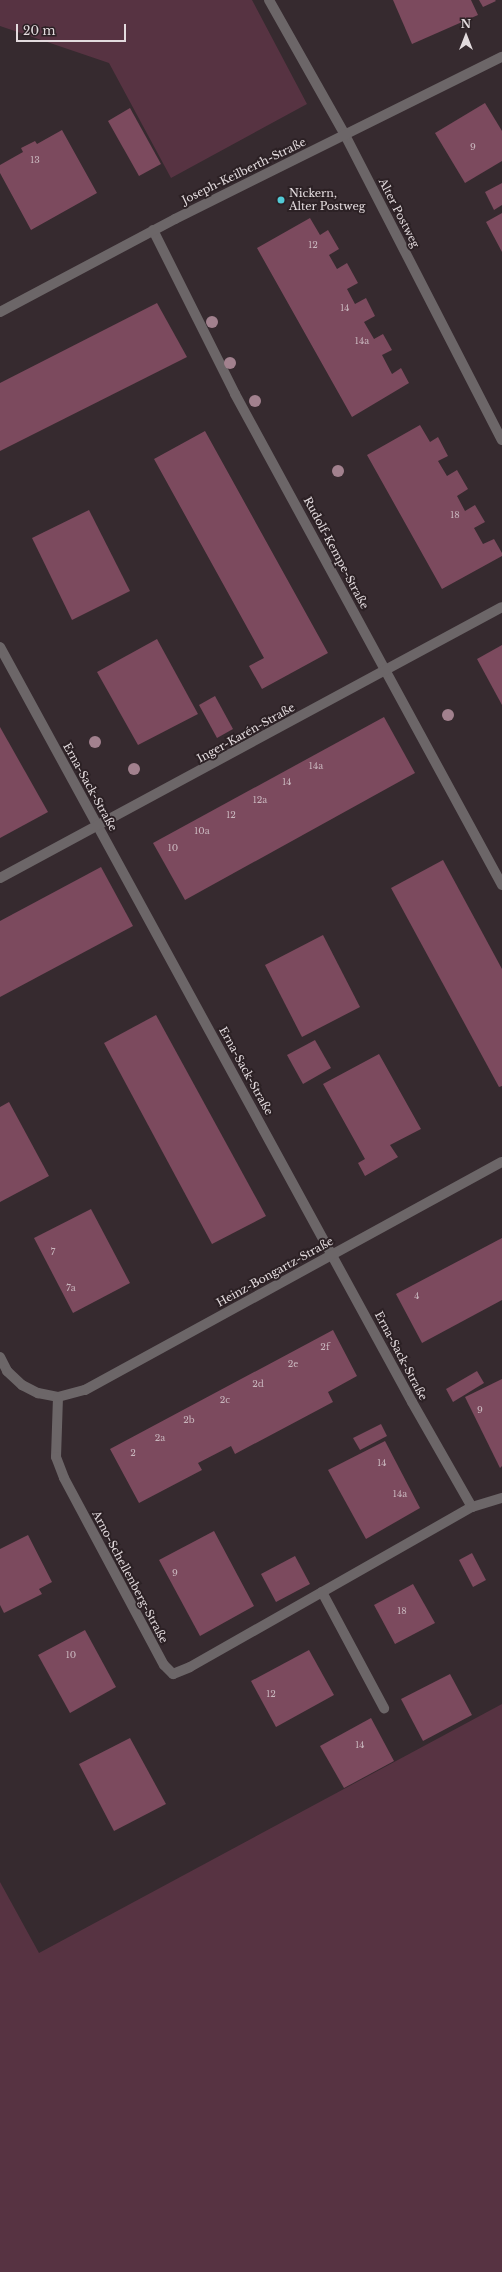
<!DOCTYPE html>
<html>
<head>
<meta charset="utf-8">
<style>
  body { margin:0 }
  #map { position:relative; width:502px; height:2272px; overflow:hidden; background:#362a2f; font-family:"Libre Baskerville",serif }
  div>[style] { position:absolute }
  .green>* { inset:0; background:#573342 }
  .building>* { inset:0; background:#7c4a5e }
  .minor>* { height:10px; margin:-5px; padding:0 5px; transform-origin:5px; border-radius:5px; background:#6c6668 }
  .trees>* { width:12px; height:12px; margin:-6px; border-radius:50%; background:#a2818e }
  .dots>* { width:11px; height:11px; translate:-50% -50%; box-sizing:border-box; border:2px solid #2c2125; border-radius:50% }
  span { translate:-50% -50%; white-space:nowrap; text-align:center; line-height:1.15; -webkit-text-stroke:4px #2c2125; paint-order:stroke }
  .number-label { font-size:9px; color:#c9b7be }
  .number-label span { -webkit-text-stroke-width:0 }
  .street-label { font-size:11px; color:#e3dbde }
  .poi-label { font-size:11px; color:#e3dbde }
  .left { translate:0 -50%; text-align:left }
  .north { position:absolute; left:446px; top:16px; width:40px; height:40px; -webkit-text-stroke:3px #2c2125; paint-order:stroke; rotate:0deg; font-size:11px; font-weight:700; line-height:16px; text-align:center; color:#e3dbde }
  .north::after { content:''; display:block; margin:auto; width:14px; height:18px; background:#e3dbde; clip-path:polygon(50% 0,100% 100%,50% 72%,0 100%) }
  .scale { position:absolute; left:16px; top:24px; width:110px; height:18px; box-sizing:border-box; border:2px solid #e3dbde; border-top:0; padding-left:5px; font-size:12px; line-height:14px; white-space:nowrap; color:#e3dbde; -webkit-text-stroke:3px #2c2125; paint-order:stroke }
</style>
</head>
<body>
<div id="map">
  <div class="green">
    <div style="clip-path:polygon(0 0,252px 0,307px 104px,171px 178px,109px 63px,0 26px)"></div>
    <div style="clip-path:polygon(502px 1704px,502px 2272px,0 2272px,0 1882px,39px 1953px)"></div>
  </div>
  <div class="building">
    <div style="clip-path:polygon(393px 0,471px 0,478px 15px,412px 44px)"></div>
    <div style="clip-path:polygon(479px 0,495px 0,496px 1px,483px 7px)"></div>
    <div style="clip-path:polygon(485px 103px,502px 131px,502px 161px,465px 183px,435px 133px)"></div>
    <div style="clip-path:polygon(130px 108px,161px 164px,139px 176px,108px 121px)"></div>
    <div style="clip-path:polygon(62px 130px,97px 193px,31px 230px,0 173px,0 165px,23px 152px,21px 148px,35px 141px,37px 144px)"></div>
    <div style="clip-path:polygon(502px 183px,502px 205px,494px 210px,485px 192px)"></div>
    <div style="clip-path:polygon(502px 213px,502px 252px,486px 222px)"></div>
    <div style="clip-path:polygon(310px 218px,320px 235px,328px 230px,339px 249px,329px 255px,337px 269px,347px 263px,358px 283px,347px 289px,355px 304px,366px 298px,375px 316px,364px 322px,374px 339px,383px 334px,392px 350px,382px 355px,392px 374px,401px 368px,409px 383px,352px 417px,257px 248px)"></div>
    <div style="clip-path:polygon(157px 303px,187px 357px,0 451px,0 383px)"></div>
    <div style="clip-path:polygon(420px 425px,430px 442px,438px 437px,448px 456px,438px 461px,447px 476px,457px 470px,468px 489px,457px 496px,465px 511px,475px 505px,485px 522px,474px 528px,483px 544px,494px 539px,502px 553px,502px 556px,442px 589px,367px 455px)"></div>
    <div style="clip-path:polygon(205px 431px,328px 653px,262px 689px,249px 666px,264px 658px,154px 459px)"></div>
    <div style="clip-path:polygon(89px 510px,130px 591px,72px 620px,32px 538px)"></div>
    <div style="clip-path:polygon(157px 639px,198px 714px,138px 745px,97px 672px)"></div>
    <div style="clip-path:polygon(502px 645px,502px 705px,477px 659px)"></div>
    <div style="clip-path:polygon(215px 696px,233px 729px,217px 738px,199px 705px)"></div>
    <div style="clip-path:polygon(384px 717px,415px 773px,185px 900px,153px 843px)"></div>
    <div style="clip-path:polygon(0 727px,48px 812px,0 838px)"></div>
    <div style="clip-path:polygon(443px 860px,502px 969px,502px 1086px,499px 1087px,391px 888px)"></div>
    <div style="clip-path:polygon(101px 867px,133px 926px,0 997px,0 921px)"></div>
    <div style="clip-path:polygon(323px 935px,360px 1007px,302px 1037px,265px 965px)"></div>
    <div style="clip-path:polygon(156px 1015px,266px 1216px,212px 1244px,104px 1043px)"></div>
    <div style="clip-path:polygon(315px 1040px,331px 1068px,303px 1084px,287px 1055px)"></div>
    <div style="clip-path:polygon(379px 1054px,421px 1129px,390px 1145px,398px 1157px,365px 1176px,358px 1163px,365px 1159px,323px 1084px)"></div>
    <div style="clip-path:polygon(9px 1102px,49px 1176px,0 1202px,0 1107px)"></div>
    <div style="clip-path:polygon(91px 1209px,130px 1283px,73px 1313px,34px 1238px)"></div>
    <div style="clip-path:polygon(502px 1238px,502px 1300px,422px 1343px,396px 1294px)"></div>
    <div style="clip-path:polygon(333px 1330px,357px 1376px,328px 1392px,333px 1402px,235px 1454px,231px 1446px,198px 1463px,202px 1470px,139px 1503px,110px 1449px)"></div>
    <div style="clip-path:polygon(477px 1371px,484px 1383px,453px 1402px,446px 1389px)"></div>
    <div style="clip-path:polygon(502px 1379px,502px 1466px,500px 1468px,465px 1397px)"></div>
    <div style="clip-path:polygon(381px 1424px,387px 1436px,360px 1450px,353px 1438px)"></div>
    <div style="clip-path:polygon(385px 1441px,420px 1508px,366px 1539px,328px 1470px)"></div>
    <div style="clip-path:polygon(214px 1531px,254px 1606px,200px 1636px,159px 1560px)"></div>
    <div style="clip-path:polygon(28px 1535px,52px 1582px,39px 1589px,42px 1594px,4px 1613px,0 1605px,0 1549px)"></div>
    <div style="clip-path:polygon(472px 1553px,486px 1580px,473px 1587px,459px 1560px)"></div>
    <div style="clip-path:polygon(295px 1556px,310px 1584px,276px 1602px,261px 1574px)"></div>
    <div style="clip-path:polygon(413px 1584px,435px 1623px,395px 1644px,374px 1605px)"></div>
    <div style="clip-path:polygon(85px 1630px,116px 1687px,70px 1713px,38px 1655px)"></div>
    <div style="clip-path:polygon(309px 1650px,334px 1695px,276px 1727px,251px 1681px)"></div>
    <div style="clip-path:polygon(450px 1674px,472px 1715px,423px 1741px,401px 1699px)"></div>
    <div style="clip-path:polygon(371px 1718px,394px 1761px,344px 1788px,320px 1746px)"></div>
    <div style="clip-path:polygon(130px 1738px,166px 1804px,114px 1831px,79px 1764px)"></div>
  </div>
  <div class="minor">
    <div style="left:269px;top:0;width:155px;rotate:60.6deg"></div>
    <div style="left:345px;top:135px;width:343px;rotate:62.8deg"></div>
    <div style="left:153px;top:230px;width:183px;rotate:63.4deg"></div>
    <div style="left:235px;top:394px;width:559px;rotate:61.46deg"></div>
    <div style="left:0;top:312px;width:198px;rotate:-28deg"></div>
    <div style="left:175px;top:219px;width:365px;rotate:-26.4deg"></div>
    <div style="left:0;top:647px;width:860px;rotate:61.38deg"></div>
    <div style="left:412px;top:1402px;width:121px;rotate:60.3deg"></div>
    <div style="left:0;top:878px;width:570px;rotate:-28.36deg"></div>
    <div style="left:0;top:1357px;width:16px;rotate:63deg"></div>
    <div style="left:7px;top:1371px;width:21px;rotate:43deg"></div>
    <div style="left:22px;top:1385px;width:18px;rotate:27deg"></div>
    <div style="left:38px;top:1393px;width:20px;rotate:11deg"></div>
    <div style="left:58px;top:1397px;width:28px;rotate:-15deg"></div>
    <div style="left:85px;top:1390px;width:475px;rotate:-28.7deg"></div>
    <div style="left:58px;top:1397px;width:60px;rotate:91.9deg"></div>
    <div style="left:56px;top:1457px;width:22px;rotate:69deg"></div>
    <div style="left:64px;top:1478px;width:212px;rotate:61.9deg"></div>
    <div style="left:164px;top:1665px;width:13px;rotate:45deg"></div>
    <div style="left:173px;top:1674px;width:18px;rotate:-22deg"></div>
    <div style="left:190px;top:1667px;width:324px;rotate:-29.6deg"></div>
    <div style="left:472px;top:1507px;width:31px;rotate:-17deg"></div>
    <div style="left:322px;top:1592px;width:132px;rotate:61.9deg"></div>
  </div>
  <div class="trees">
    <div style="left:212px;top:322px"></div>
    <div style="left:230px;top:363px"></div>
    <div style="left:255px;top:401px"></div>
    <div style="left:338px;top:471px"></div>
    <div style="left:448px;top:715px"></div>
    <div style="left:95px;top:742px"></div>
    <div style="left:134px;top:769px"></div>
  </div>
  <div class="dots">
    <div style="left:281px;top:200px;background:#52cbd7"></div>
  </div>
  <div class="number-label">
    <span style="left:473px;top:147px">9</span>
    <span style="left:35px;top:160px">13</span>
    <span style="left:313px;top:245px">12</span>
    <span style="left:345px;top:308px">14</span>
    <span style="left:362px;top:341px">14a</span>
    <span style="left:455px;top:515px">18</span>
    <span style="left:316px;top:766px">14a</span>
    <span style="left:287px;top:782px">14</span>
    <span style="left:260px;top:800px">12a</span>
    <span style="left:231px;top:815px">12</span>
    <span style="left:202px;top:831px">10a</span>
    <span style="left:173px;top:848px">10</span>
    <span style="left:53px;top:1252px">7</span>
    <span style="left:71px;top:1288px">7a</span>
    <span style="left:417px;top:1296px">4</span>
    <span style="left:325px;top:1347px">2f</span>
    <span style="left:293px;top:1364px">2e</span>
    <span style="left:258px;top:1384px">2d</span>
    <span style="left:225px;top:1400px">2c</span>
    <span style="left:480px;top:1410px">9</span>
    <span style="left:189px;top:1420px">2b</span>
    <span style="left:160px;top:1438px">2a</span>
    <span style="left:133px;top:1453px">2</span>
    <span style="left:382px;top:1463px">14</span>
    <span style="left:400px;top:1494px">14a</span>
    <span style="left:175px;top:1573px">9</span>
    <span style="left:402px;top:1611px">18</span>
    <span style="left:71px;top:1655px">10</span>
    <span style="left:271px;top:1694px">12</span>
    <span style="left:360px;top:1745px">14</span>
  </div>
  <div class="street-label">
    <span style="left:244px;top:171px;rotate:-26deg">Joseph-Keilberth-Straße</span>
    <span style="left:399px;top:213px;rotate:63deg">Alter Postweg</span>
    <span style="left:336px;top:553px;rotate:62deg">Rudolf-Kempe-Straße</span>
    <span style="left:246px;top:733px;rotate:-29deg">Inger-Karén-Straße</span>
    <span style="left:90px;top:787px;rotate:61deg">Erna-Sack-Straße</span>
    <span style="left:246px;top:1071px;rotate:61deg">Erna-Sack-Straße</span>
    <span style="left:275px;top:1272px;rotate:-29deg">Heinz-Bongartz-Straße</span>
    <span style="left:401px;top:1356px;rotate:62deg">Erna-Sack-Straße</span>
    <span style="left:130px;top:1577px;rotate:62deg">Arno-Schellenberg-Straße</span>
  </div>
  <div class="poi-label">
    <span class="left" style="left:289px;top:200px">Nickern,<br>Alter Postweg</span>
  </div>
  <div class="north">N</div>
  <div class="scale">20 m</div>
</div>
</body>
</html>
